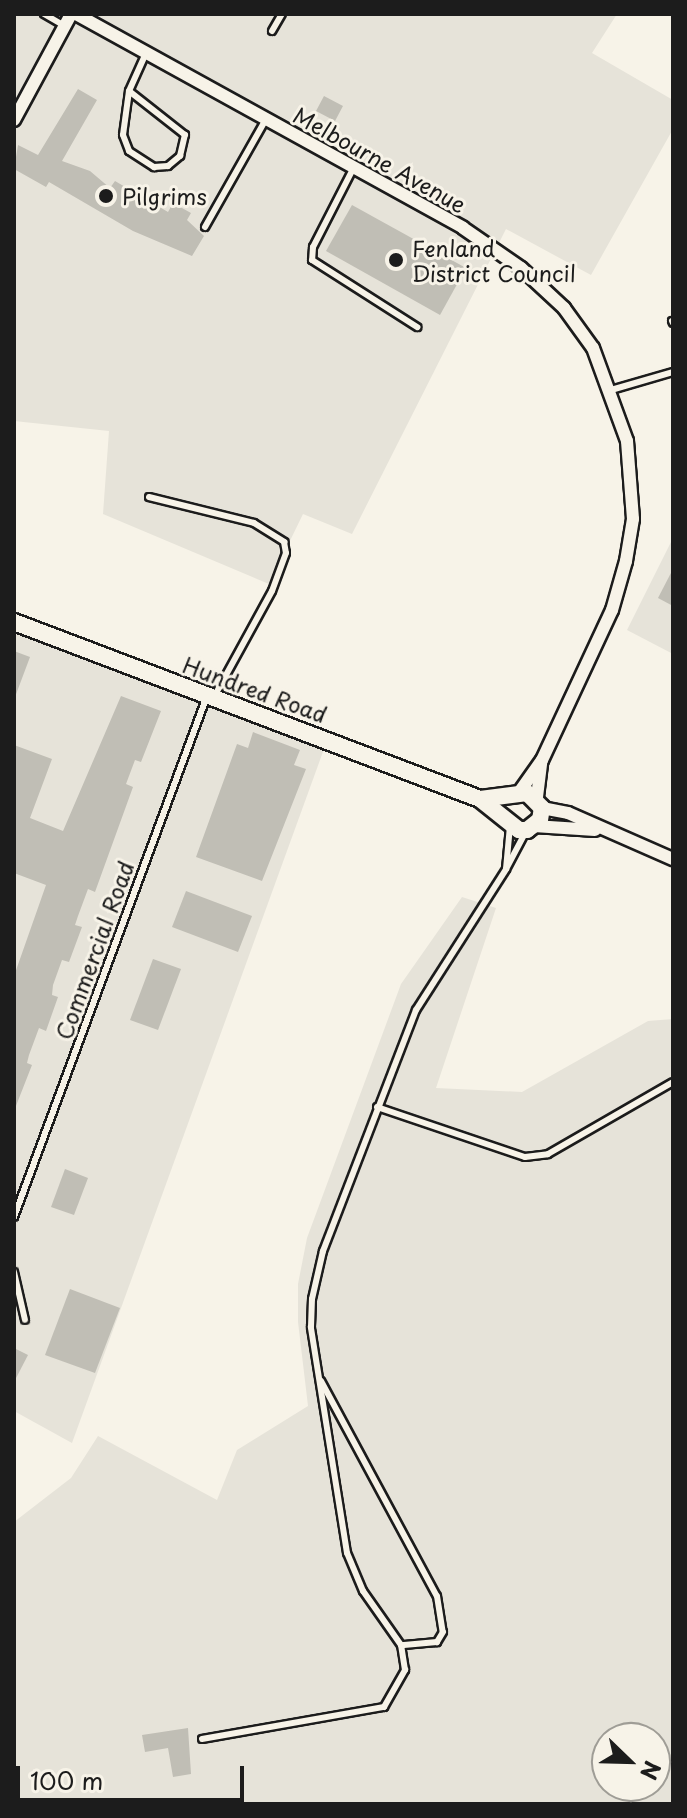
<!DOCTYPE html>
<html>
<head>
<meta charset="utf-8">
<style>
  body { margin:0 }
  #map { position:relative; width:687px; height:1818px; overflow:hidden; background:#f7f3e8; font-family:"Playpen Sans",sans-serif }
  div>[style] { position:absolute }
  .built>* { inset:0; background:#e6e3d9 }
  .building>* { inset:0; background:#c0beb5 }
  .roads { filter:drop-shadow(2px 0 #1c1c1c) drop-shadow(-2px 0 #1c1c1c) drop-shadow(0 2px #1c1c1c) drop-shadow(0 -2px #1c1c1c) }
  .service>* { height:6px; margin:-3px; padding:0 3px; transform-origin:3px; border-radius:3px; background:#f7f3e8 }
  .minor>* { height:12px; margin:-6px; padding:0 6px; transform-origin:6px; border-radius:6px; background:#f7f3e8 }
  .tertiary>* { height:16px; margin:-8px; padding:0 8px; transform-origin:8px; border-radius:8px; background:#f7f3e8 }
  .dots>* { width:22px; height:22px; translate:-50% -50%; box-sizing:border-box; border:4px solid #f7f3e8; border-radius:50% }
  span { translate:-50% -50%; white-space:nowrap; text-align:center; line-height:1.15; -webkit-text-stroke:6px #f7f3e8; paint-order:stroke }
  .street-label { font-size:22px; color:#1c1c1c }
  .poi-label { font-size:22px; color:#1c1c1c }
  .left { translate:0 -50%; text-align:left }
  .frame { position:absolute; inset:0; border:16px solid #1c1c1c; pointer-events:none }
  .north { position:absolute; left:591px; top:1722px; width:80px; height:80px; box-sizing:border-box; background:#f7f3e8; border:2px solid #9f9d96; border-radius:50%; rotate:113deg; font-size:22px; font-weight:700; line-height:32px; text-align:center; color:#1c1c1c }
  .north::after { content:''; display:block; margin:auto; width:28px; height:36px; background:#1c1c1c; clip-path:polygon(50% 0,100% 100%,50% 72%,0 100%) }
  .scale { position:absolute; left:16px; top:1766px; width:228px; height:36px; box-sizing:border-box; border:4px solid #1c1c1c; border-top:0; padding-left:10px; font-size:24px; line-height:28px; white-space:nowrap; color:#1c1c1c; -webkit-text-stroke:6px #f7f3e8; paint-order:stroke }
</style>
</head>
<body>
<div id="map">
  <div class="built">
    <div style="clip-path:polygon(14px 14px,617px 14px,592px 53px,673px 100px,673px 129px,591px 275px,506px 229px,352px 534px,303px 514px,269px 584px,103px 514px,109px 431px,14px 421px)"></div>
    <div style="clip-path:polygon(673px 538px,673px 654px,627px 630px)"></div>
    <div style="clip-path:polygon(14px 622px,328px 738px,72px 1443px,14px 1411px)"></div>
    <div style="clip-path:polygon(evenodd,462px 897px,496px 908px,436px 1088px,522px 1092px,648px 1021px,673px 1019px,673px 1804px,14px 1804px,14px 1522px,71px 1478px,98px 1436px,217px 1500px,237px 1450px,308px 1406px,298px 1322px,298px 1284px,307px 1238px,401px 984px,462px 897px,607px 1738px,655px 1738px,655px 1786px,607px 1786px,607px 1738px)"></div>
  </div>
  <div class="building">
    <div style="clip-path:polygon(78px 89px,97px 100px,62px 161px,90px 171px,110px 188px,115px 181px,168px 212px,173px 203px,191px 213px,187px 220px,204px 236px,192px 256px,133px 231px,49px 182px,46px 187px,14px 169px,18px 145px,38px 155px)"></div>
    <div style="clip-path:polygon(324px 96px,343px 106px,335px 121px,316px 111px)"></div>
    <div style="clip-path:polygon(352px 205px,466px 268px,440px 315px,326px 251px)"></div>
    <div style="clip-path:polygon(673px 569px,673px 606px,658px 598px)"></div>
    <div style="clip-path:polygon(14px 651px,30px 657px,15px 697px,14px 697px)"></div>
    <div style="clip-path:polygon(121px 696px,161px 711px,141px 762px,135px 760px,126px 784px,133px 787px,95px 892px,88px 889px,78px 916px,75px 925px,82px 927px,69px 962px,62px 960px,53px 985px,52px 995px,58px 997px,46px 1031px,39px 1028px,29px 1055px,27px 1063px,32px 1065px,14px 1111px,14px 976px,46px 885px,14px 873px,14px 745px,52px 759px,30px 818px,63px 831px)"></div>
    <div style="clip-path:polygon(253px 732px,300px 750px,294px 765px,306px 769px,262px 881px,196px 857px,237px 744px,248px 748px)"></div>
    <div style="clip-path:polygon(186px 891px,252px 916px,238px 952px,172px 927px)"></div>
    <div style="clip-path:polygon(153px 959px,181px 969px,158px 1030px,130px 1020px)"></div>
    <div style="clip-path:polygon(65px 1169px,88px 1178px,74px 1215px,51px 1207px)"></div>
    <div style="clip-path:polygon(70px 1289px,120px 1308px,95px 1373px,45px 1355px)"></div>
    <div style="clip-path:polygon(14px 1348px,28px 1355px,14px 1382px)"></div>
    <div style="clip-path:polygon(188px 1728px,191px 1774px,173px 1777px,168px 1748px,145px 1752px,142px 1735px)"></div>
  </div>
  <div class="roads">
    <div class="service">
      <div style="left:44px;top:14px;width:24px;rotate:30deg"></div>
      <div style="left:272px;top:31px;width:20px;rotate:-60deg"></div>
      <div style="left:129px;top:91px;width:44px;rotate:97.8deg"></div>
      <div style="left:123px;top:135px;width:17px;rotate:69deg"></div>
      <div style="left:129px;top:151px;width:30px;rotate:33deg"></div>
      <div style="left:154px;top:167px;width:14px;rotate:-4deg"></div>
      <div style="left:168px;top:166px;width:16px;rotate:-40deg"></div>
      <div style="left:180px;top:156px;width:22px;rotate:-77deg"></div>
      <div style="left:185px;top:135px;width:71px;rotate:-141.8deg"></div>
      <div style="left:129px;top:91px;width:42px;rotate:-65.9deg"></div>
      <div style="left:354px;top:167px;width:90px;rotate:117.1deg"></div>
      <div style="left:313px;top:247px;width:13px;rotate:94deg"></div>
      <div style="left:312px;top:260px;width:125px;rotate:32.5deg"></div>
      <div style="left:205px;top:227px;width:124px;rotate:-60.5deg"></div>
      <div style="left:672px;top:321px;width:2px;rotate:63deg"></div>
      <div style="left:611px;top:390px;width:65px;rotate:-16.2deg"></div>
      <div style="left:149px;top:497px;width:108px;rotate:13.9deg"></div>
      <div style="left:254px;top:523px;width:36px;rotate:32deg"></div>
      <div style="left:284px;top:542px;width:11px;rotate:80deg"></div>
      <div style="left:286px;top:553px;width:40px;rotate:110.2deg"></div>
      <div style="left:272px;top:591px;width:119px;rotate:118.7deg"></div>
      <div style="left:510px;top:826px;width:43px;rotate:95.3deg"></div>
      <div style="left:506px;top:869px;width:40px;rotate:-62deg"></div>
      <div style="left:377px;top:1107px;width:156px;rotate:18.7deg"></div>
      <div style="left:525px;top:1157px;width:23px;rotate:-7deg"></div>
      <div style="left:548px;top:1154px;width:144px;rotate:-29.9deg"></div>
      <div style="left:14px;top:1217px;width:556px;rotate:-69.67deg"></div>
      <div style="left:14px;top:1272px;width:49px;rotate:77.1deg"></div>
      <div style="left:321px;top:1381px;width:244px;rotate:61.7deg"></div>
      <div style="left:437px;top:1596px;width:36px;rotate:81deg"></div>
      <div style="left:443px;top:1632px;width:12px;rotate:121deg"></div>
      <div style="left:437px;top:1642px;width:36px;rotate:175deg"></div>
      <div style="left:202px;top:1739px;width:185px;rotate:-10deg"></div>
      <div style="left:384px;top:1707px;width:43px;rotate:-60.4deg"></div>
      <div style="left:405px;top:1670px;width:25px;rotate:-99deg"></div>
      <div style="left:401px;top:1645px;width:66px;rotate:-125.1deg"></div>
      <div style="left:363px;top:1591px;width:41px;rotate:-112.8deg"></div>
      <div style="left:347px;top:1553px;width:229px;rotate:-99.1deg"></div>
      <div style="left:311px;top:1327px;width:28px;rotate:-88deg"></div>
      <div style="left:312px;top:1299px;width:49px;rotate:-77.1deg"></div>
      <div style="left:323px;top:1251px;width:258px;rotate:-68.9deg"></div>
      <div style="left:416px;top:1010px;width:167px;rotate:-57.4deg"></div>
    </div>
    <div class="minor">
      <div style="left:76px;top:14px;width:442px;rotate:28.9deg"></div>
      <div style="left:463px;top:228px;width:70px;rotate:34.6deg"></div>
      <div style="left:521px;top:268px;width:59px;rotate:42.9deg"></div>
      <div style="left:564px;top:308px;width:49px;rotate:54.1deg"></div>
      <div style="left:593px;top:348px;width:99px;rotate:69.9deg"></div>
      <div style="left:627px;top:441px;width:78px;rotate:85.6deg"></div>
      <div style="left:633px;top:519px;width:43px;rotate:99.5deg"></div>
      <div style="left:626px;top:561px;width:51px;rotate:105.9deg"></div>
      <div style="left:612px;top:610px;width:166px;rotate:115deg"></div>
      <div style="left:542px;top:760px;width:42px;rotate:125.2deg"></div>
      <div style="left:14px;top:120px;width:120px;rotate:-61.7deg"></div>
      <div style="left:537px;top:797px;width:34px;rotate:-83deg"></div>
      <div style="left:542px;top:808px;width:26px;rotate:11deg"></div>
      <div style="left:568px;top:813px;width:115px;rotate:23.7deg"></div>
      <div style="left:534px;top:826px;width:61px;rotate:3.8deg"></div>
    </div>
    <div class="tertiary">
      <div style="left:14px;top:622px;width:498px;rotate:20.8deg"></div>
      <div style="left:480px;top:799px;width:50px;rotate:38.5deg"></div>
      <div style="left:519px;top:830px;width:8px"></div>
      <div style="left:527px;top:830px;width:16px;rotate:-38deg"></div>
      <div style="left:540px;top:820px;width:12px;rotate:-81deg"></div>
      <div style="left:542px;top:808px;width:21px;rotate:-135deg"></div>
      <div style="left:527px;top:793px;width:47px;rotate:172.7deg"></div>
    </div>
  </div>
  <div class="dots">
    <div style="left:106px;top:196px;background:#1c1c1c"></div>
    <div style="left:396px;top:260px;background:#1c1c1c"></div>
  </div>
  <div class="street-label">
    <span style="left:380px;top:159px;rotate:29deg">Melbourne Avenue</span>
    <span style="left:255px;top:689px;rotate:20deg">Hundred Road</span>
    <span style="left:94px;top:950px;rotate:-70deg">Commercial Road</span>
  </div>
  <div class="poi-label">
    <span class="left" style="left:122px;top:196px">Pilgrims</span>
    <span class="left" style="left:412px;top:260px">Fenland<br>District Council</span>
  </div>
  <div class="frame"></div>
  <div class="north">N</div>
  <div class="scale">100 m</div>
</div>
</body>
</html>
